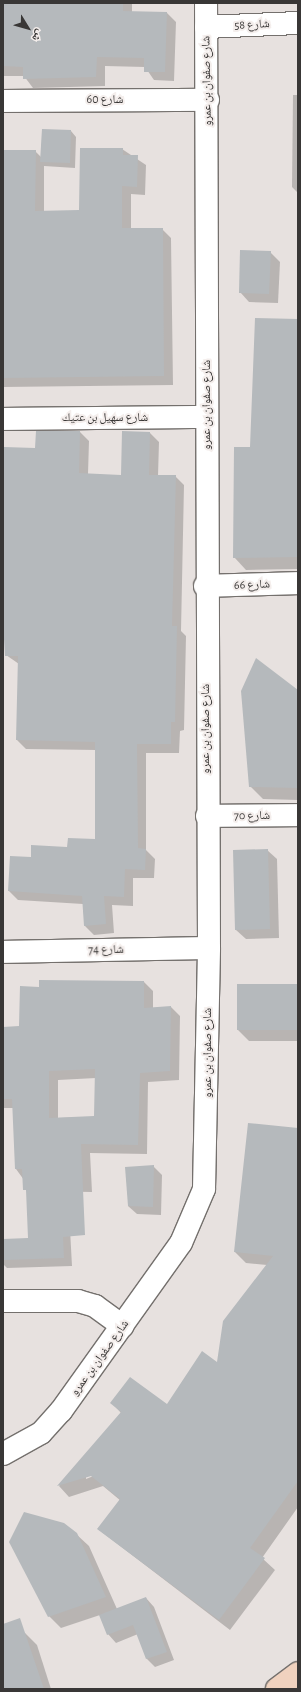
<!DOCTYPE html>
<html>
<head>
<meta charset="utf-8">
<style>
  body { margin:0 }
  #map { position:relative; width:301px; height:1692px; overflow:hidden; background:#e7e1df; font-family:"Alegreya Sans","Noto Naskh Arabic",sans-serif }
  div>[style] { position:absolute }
  .shadow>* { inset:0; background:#0003 }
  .building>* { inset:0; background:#b5b9bc }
  .roads { filter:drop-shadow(1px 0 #74706d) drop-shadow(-1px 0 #74706d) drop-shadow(0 1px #74706d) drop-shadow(0 -1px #74706d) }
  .street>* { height:22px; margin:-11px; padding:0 11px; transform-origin:11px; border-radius:11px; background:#fff }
  .secondary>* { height:22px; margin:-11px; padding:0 11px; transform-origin:11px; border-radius:11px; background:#f0d2bf }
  span { translate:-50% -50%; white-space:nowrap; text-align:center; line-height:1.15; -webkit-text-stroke:4px #f4eeec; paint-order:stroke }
  .street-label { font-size:12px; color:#393736 }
  .frame { position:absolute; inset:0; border:4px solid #393736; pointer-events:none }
  .north { position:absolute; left:8px; top:8px; width:40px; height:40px; -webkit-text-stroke:3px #f4eeec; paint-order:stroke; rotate:127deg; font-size:11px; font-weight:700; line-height:16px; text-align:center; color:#393736 }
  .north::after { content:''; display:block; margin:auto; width:14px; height:18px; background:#393736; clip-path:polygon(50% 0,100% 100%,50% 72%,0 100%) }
</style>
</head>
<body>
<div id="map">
  <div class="shadow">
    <div style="clip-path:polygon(3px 3px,132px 3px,132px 12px,167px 13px,176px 22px,174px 81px,154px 80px,145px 67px,105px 66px,105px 86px,33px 88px,24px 76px,3px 76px)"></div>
    <div style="clip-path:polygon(293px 95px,298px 95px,298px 193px,292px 187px)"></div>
    <div style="clip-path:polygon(71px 131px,76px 137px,75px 168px,44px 166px,44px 212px,80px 211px,122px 149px,146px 165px,145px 195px,131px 194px,131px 229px,162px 229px,171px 238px,173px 385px,3px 387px,3px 152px,35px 151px,41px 157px)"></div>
    <div style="clip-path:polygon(270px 252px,280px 262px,278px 303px,249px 302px,240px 292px)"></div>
    <div style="clip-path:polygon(298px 320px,298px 569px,246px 570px,234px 557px,251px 448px)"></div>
    <div style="clip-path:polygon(80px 432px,89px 441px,88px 474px,122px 476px,123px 432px,150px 433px,159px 442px,158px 476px,175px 476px,184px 485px,181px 631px,186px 636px,184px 730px,180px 731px,179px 753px,146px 753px,146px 850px,155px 859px,154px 878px,133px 878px,133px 906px,112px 905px,114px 933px,94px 935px,85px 926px,83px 904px,18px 900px,9px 891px,68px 848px,96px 840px,96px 750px,26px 749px,17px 740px,19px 664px,6px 655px,36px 449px)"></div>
    <div style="clip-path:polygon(298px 692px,298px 800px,263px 799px,250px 786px)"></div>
    <div style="clip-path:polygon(267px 850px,277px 859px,279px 938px,246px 939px,236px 930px)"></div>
    <div style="clip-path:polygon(evenodd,144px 982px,153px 991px,153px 1008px,171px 1007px,180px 1016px,179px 1080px,148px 1082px,147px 1154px,90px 1153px,92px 1192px,32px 1191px,16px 1169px,14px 1108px,3px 1108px,3px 1028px,20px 1027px,40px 988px,144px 982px,96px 1078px,95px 1117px,58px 1118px,58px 1080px,96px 1078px)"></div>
    <div style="clip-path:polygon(298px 984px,298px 1041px,249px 1041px,238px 1030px,238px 985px)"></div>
    <div style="clip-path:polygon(evenodd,298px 1129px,298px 1507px,262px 1558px,275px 1570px,230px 1630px,98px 1529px,121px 1501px,103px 1486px,69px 1497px,59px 1486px,121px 1413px,112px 1403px,167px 1406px,218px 1363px,267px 1265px,246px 1263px,235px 1252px,298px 1129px,96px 1475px,86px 1479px,86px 1476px,96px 1475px)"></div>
    <div style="clip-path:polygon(153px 1166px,162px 1175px,161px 1215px,137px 1214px,128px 1206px)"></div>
    <div style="clip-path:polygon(70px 1229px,72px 1266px,7px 1268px,3px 1264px,3px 1240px,29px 1239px)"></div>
    <div style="clip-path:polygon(76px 1534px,89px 1546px,117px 1609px,146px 1598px,154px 1607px,174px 1660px,155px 1667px,147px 1659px,138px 1634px,116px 1643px,108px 1634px,100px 1615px,61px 1628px,49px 1616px)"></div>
    <div style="clip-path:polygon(25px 1633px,37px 1645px,51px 1689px,3px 1689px,3px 1640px)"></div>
  </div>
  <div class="building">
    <div style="clip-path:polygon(4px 3px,123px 3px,123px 11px,167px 12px,165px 72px,144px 72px,144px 58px,97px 57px,96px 77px,23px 79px,23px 67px,3px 66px)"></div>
    <div style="clip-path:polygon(42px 129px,71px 130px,70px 163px,40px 162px)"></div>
    <div style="clip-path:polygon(80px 148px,123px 148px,123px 155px,138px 155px,137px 187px,122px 186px,122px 228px,163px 228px,164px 376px,3px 378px,3px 150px,36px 150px,35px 211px,79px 210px)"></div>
    <div style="clip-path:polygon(240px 250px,271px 251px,269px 294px,239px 293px)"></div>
    <div style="clip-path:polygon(255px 318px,298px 319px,298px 557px,233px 558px,234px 447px,250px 447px)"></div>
    <div style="clip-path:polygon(36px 431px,80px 431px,79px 473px,121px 475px,122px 431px,150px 432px,149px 475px,176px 475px,172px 626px,177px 626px,175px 722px,171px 722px,171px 744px,137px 744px,138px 848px,146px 849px,145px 870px,125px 869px,124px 897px,104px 896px,106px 924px,84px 926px,82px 896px,8px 891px,10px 856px,31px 857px,31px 845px,67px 847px,68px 838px,95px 839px,95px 742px,16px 740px,18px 656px,5px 656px,3px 622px,4px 447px,35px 448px)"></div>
    <div style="clip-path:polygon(256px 658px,298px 690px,298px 788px,249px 787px,241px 691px)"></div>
    <div style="clip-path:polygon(268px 849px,270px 929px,235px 930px,233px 850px)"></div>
    <div style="clip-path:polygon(evenodd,39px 980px,144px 981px,144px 1008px,171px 1006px,170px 1071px,140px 1073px,138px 1145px,81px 1144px,85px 1235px,63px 1237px,64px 1258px,3px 1260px,3px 1239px,28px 1238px,26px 1190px,23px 1190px,22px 1169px,15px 1169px,12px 1099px,3px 1099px,3px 1027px,19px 1026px,20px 986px,39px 987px,39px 980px,95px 1069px,94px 1116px,49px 1118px,49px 1071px,95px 1069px)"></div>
    <div style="clip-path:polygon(237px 984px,298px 984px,298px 1030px,237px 1030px)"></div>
    <div style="clip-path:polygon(248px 1123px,298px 1128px,298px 1481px,250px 1548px,265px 1558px,219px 1620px,97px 1529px,120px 1499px,91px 1476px,57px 1486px,121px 1412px,110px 1403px,130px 1377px,167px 1404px,202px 1351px,217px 1362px,223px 1321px,273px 1256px,234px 1252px)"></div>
    <div style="clip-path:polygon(154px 1165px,153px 1207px,128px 1206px,125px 1167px)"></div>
    <div style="clip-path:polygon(24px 1512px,64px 1523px,77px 1533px,106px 1597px,48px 1617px,9px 1542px)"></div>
    <div style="clip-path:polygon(146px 1597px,167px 1652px,146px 1659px,133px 1625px,107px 1635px,99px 1615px)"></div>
    <div style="clip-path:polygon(20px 1618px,44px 1689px,3px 1689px,3px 1624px)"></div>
  </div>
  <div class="roads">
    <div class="street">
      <div style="left:206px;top:27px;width:92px;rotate:-2.5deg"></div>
      <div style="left:3px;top:101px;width:205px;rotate:-0.3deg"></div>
      <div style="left:3px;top:419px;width:204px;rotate:-0.6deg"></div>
      <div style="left:205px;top:586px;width:93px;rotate:-1.8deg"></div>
      <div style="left:207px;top:816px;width:91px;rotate:-0.6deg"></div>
      <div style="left:3px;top:952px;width:206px;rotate:-1.1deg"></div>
      <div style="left:3px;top:1301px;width:75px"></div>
      <div style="left:78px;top:1301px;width:18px;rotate:16deg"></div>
      <div style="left:95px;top:1306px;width:34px;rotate:36deg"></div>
      <div style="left:3px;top:1454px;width:43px;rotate:-28.9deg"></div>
      <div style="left:41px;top:1433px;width:30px;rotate:-48deg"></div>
      <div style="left:61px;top:1411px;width:206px;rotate:-54.5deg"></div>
      <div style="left:181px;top:1243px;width:59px;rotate:-66.9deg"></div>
      <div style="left:204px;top:1189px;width:241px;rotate:-88.8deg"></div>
      <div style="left:209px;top:948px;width:945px;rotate:-90.18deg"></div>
    </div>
    <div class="secondary">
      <div style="left:277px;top:1689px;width:26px;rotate:-37deg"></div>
    </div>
  </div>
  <div class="street-label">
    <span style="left:252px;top:25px;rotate:-3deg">شارع 58</span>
    <span style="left:207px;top:81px;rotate:-91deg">شارع صفوان بن عمرو</span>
    <span style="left:105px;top:100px">شارع 60</span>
    <span style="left:207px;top:405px;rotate:-90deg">شارع صفوان بن عمرو</span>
    <span style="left:105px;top:418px">شارع سهيل بن عتيك</span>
    <span style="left:252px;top:585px;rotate:-2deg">شارع 66</span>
    <span style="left:206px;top:729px;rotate:-90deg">شارع صفوان بن عمرو</span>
    <span style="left:252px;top:816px;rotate:-1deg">شارع 70</span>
    <span style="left:106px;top:950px;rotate:-1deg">شارع 74</span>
    <span style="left:208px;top:1053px;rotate:-90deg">شارع صفوان بن عمرو</span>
    <span style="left:100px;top:1358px;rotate:-54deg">شارع صفوان بن عمرو</span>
  </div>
  <div class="frame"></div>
  <div class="north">ش</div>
</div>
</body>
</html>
